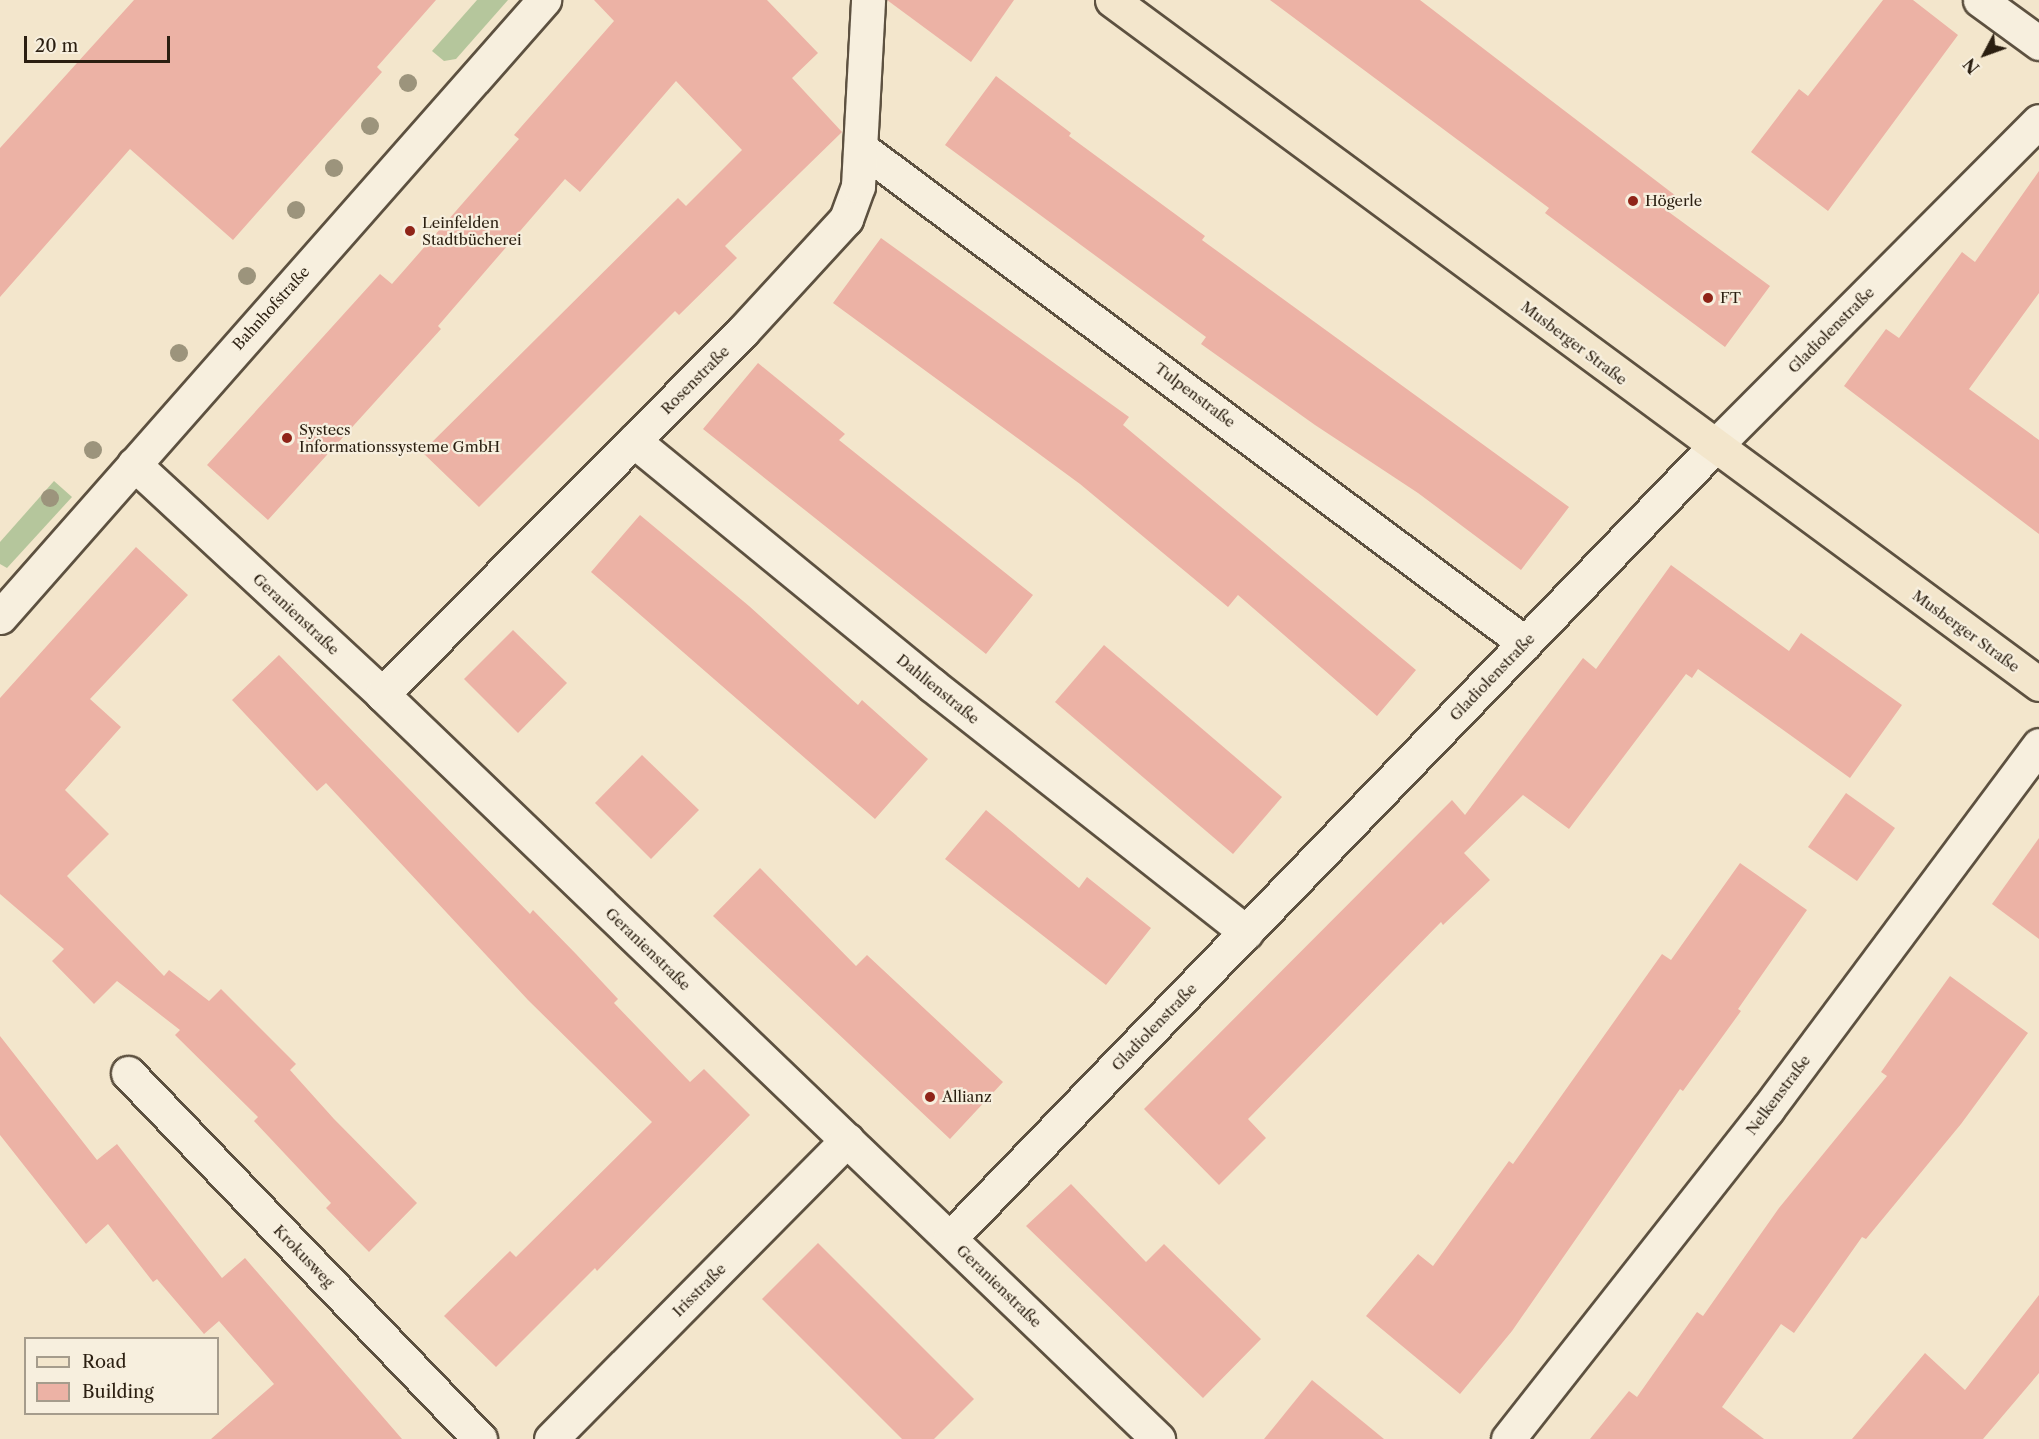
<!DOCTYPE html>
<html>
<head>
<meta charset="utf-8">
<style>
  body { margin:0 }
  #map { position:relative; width:2039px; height:1439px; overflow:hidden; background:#f3e6cc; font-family:"Libre Caslon Text",serif }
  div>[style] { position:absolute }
  .green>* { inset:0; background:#b5c69c }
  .building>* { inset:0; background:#ecb2a5 }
  .roads { filter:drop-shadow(2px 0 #5d5140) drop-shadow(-2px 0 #5d5140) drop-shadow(0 2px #5d5140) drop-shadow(0 -2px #5d5140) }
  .minor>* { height:33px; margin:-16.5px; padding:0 16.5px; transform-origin:16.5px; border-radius:16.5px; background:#f7efde }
  .major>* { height:33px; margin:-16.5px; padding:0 16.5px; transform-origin:16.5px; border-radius:16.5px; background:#f3e6cc }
  .trees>* { width:18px; height:18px; margin:-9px; border-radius:50%; background:#9c947c }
  .dots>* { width:16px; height:16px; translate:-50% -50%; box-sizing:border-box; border:3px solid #f7efde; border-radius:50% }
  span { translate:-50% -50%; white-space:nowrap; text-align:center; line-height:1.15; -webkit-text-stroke:4.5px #f7efde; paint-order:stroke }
  .poi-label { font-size:15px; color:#2b1f11 }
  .left { translate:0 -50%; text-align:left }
  .street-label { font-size:15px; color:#2b1f11 }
  .legend { position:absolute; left:24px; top:1337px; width:195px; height:78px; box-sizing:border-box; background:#f7efde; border:2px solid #a59c8c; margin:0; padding:8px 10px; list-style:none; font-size:18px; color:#2b1f11 }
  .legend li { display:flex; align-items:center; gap:12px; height:30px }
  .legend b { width:30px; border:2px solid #a59c8c }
  .north { position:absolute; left:1955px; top:24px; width:60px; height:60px; -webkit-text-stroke:4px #f7efde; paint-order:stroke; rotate:229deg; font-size:16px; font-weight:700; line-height:24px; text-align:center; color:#2b1f11 }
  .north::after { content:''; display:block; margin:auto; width:21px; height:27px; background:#2b1f11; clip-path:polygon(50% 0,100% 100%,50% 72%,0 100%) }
  .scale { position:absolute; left:24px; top:36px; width:146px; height:27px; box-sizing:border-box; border:3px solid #2b1f11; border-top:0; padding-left:8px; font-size:18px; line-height:21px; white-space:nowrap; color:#2b1f11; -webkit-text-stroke:4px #f7efde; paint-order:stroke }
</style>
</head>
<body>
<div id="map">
  <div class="green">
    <div style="clip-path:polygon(477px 0,508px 0,456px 59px,444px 61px,432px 51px)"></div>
    <div style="clip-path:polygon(54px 481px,72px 497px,7px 568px,0 564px,0 542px)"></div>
  </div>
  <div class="building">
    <div style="clip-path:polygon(134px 0,436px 0,377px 67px,382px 72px,233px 240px,130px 149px,0 297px,0 148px)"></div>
    <div style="clip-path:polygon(594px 0,767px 0,818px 53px,792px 78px,842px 132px,725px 246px,737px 258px,679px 315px,675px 311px,479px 507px,422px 452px,678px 198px,686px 206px,742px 150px,676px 81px,580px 192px,565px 179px,438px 326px,441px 329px,268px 520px,207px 465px,380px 274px,392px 284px,519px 139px,514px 135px,614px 21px)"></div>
    <div style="clip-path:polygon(887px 0,1014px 0,971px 62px)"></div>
    <div style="clip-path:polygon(1270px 0,1420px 0,1676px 196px,1666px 210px,1770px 286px,1725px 347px,1545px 213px,1549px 208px)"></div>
    <div style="clip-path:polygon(1883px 0,1913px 0,1958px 35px,1828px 211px,1751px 152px,1799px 89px,1808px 96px)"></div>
    <div style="clip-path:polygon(996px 76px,1071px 133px,1069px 136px,1205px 236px,1202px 240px,1569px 507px,1521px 570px,1418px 493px,1315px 425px,1201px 344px,1206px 337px,945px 145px)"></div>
    <div style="clip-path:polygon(2039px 171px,2039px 293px,1969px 389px,2039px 440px,2039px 534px,1844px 386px,1886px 329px,1899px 338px,1962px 252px,1975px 262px)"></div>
    <div style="clip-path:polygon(881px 238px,1129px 417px,1123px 425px,1416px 670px,1377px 716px,1238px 595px,1228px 607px,1080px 484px,833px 303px)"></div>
    <div style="clip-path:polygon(758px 363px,845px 434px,839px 440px,1033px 595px,986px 654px,703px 429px)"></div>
    <div style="clip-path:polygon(640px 515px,749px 606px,858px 705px,862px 700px,928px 759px,875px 819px,591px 572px)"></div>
    <div style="clip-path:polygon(136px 547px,188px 595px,90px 699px,121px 727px,65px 790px,109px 834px,67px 876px,164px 976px,169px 970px,209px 1001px,221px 989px,296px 1064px,290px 1070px,334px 1119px,417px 1203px,369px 1252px,326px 1208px,331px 1203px,254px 1121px,258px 1117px,175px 1035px,180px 1030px,117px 981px,94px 1004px,52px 961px,64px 949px,0 894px,0 698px)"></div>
    <div style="clip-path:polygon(1671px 565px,1789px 651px,1801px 633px,1902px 705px,1850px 778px,1698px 669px,1692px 678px,1686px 674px,1569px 829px,1523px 795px,1464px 853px,1490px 880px,1443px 925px,1441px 922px,1248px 1119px,1266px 1138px,1219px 1185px,1144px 1109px,1452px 800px,1465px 815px,1583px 658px,1596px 669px)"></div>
    <div style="clip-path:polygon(513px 630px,567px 683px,518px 733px,464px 679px)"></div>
    <div style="clip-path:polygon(1104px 645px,1282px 797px,1233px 854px,1055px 702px)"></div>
    <div style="clip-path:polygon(279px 655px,530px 914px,533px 910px,576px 954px,618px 999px,614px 1003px,690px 1082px,704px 1069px,750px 1115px,597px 1271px,595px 1268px,496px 1367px,444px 1316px,510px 1251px,516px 1257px,652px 1122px,528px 1000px,326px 783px,317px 791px,232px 700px)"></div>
    <div style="clip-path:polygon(642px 755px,699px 810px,651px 859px,595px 803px)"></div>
    <div style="clip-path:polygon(1846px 793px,1895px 828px,1857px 881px,1808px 847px)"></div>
    <div style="clip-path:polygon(986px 810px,1079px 888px,1087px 877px,1151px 928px,1106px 985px,945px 859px)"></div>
    <div style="clip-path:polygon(2039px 838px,2039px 939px,1992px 904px)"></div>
    <div style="clip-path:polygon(1740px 863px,1807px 910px,1738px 1009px,1741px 1011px,1683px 1091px,1680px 1089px,1512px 1331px,1460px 1394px,1366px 1316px,1418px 1254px,1433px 1266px,1509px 1161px,1513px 1164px,1662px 954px,1671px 960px)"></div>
    <div style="clip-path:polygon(760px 868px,856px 966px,867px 955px,1003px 1082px,950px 1139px,713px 916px)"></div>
    <div style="clip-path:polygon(1950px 976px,2028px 1033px,1961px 1124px,1866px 1239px,1862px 1237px,1794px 1333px,1781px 1324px,1722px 1407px,1764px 1439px,1590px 1439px,1629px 1391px,1637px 1397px,1697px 1312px,1703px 1316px,1779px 1208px,1887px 1076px,1881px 1072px)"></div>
    <div style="clip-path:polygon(0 1036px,97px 1160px,117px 1144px,222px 1278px,245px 1258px,402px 1439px,211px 1439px,274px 1384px,219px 1321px,204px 1334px,157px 1279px,153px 1282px,108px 1224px,86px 1244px,0 1135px)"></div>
    <div style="clip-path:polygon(1071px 1184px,1146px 1262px,1164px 1244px,1261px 1339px,1203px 1398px,1026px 1226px)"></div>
    <div style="clip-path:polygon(818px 1243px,974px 1399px,934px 1439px,902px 1439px,762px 1299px)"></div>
    <div style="clip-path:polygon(2039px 1295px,2039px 1373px,1983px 1439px,1852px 1439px,1925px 1353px,1965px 1390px)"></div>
    <div style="clip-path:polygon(1312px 1380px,1384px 1439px,1264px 1439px)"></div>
  </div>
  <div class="roads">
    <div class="minor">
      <div style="left:1980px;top:0;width:73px;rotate:36.1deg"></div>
      <div style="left:862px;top:149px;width:827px;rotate:36.69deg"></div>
      <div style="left:634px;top:441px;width:385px;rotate:39.3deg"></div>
      <div style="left:932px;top:685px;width:400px;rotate:38.2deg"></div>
      <div style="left:134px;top:464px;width:338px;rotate:42.8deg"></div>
      <div style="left:382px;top:694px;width:1076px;rotate:43.83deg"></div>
      <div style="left:0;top:617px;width:823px;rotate:-48.6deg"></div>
      <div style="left:382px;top:694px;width:511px;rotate:-45.16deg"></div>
      <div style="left:742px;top:332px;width:154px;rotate:-47.4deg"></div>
      <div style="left:846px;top:219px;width:35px;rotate:-70deg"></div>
      <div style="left:858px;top:186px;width:186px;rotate:-86.9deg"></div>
      <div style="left:128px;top:1073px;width:508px;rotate:46.12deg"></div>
      <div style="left:950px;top:1238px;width:1100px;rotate:-45.99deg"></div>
      <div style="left:1714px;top:447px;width:460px;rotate:-45.1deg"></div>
      <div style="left:551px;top:1439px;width:421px;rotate:-45.3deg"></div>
      <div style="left:1508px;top:1439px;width:419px;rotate:-51.8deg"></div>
      <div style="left:1767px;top:1110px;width:455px;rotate:-53.3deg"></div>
    </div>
    <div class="major">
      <div style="left:1112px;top:0;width:1152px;rotate:36.42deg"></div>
    </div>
  </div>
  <div class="trees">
    <div style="left:408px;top:83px"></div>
    <div style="left:370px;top:126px"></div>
    <div style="left:334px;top:168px"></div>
    <div style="left:296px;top:210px"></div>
    <div style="left:247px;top:276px"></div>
    <div style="left:179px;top:353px"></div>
    <div style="left:93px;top:450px"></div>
    <div style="left:50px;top:498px"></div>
  </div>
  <div class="dots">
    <div style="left:1633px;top:201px;background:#8f2418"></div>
    <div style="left:410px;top:231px;background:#8f2418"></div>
    <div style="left:1708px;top:298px;background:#8f2418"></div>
    <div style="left:287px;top:438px;background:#8f2418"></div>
    <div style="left:930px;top:1097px;background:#8f2418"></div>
  </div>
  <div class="poi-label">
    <span class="left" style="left:1645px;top:201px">Högerle</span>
    <span class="left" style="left:422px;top:231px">Leinfelden<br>Stadtbücherei</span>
    <span class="left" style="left:1720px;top:298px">FT</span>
    <span class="left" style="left:299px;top:438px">Systecs<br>Informationssysteme GmbH</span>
    <span class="left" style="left:942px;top:1097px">Allianz</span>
  </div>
  <div class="street-label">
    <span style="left:271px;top:308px;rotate:-48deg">Bahnhofstraße</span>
    <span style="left:1831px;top:330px;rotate:-45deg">Gladiolenstraße</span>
    <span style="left:1574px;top:343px;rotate:37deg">Musberger Straße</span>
    <span style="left:695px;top:380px;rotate:-45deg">Rosenstraße</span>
    <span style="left:1195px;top:395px;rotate:37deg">Tulpenstraße</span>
    <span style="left:296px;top:614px;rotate:43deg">Geranienstraße</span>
    <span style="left:1966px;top:631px;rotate:36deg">Musberger Straße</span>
    <span style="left:1492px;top:677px;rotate:-46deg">Gladiolenstraße</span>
    <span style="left:938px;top:689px;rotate:39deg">Dahlienstraße</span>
    <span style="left:648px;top:949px;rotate:44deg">Geranienstraße</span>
    <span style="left:1154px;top:1027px;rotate:-46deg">Gladiolenstraße</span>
    <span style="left:1778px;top:1095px;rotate:-53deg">Nelkenstraße</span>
    <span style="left:304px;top:1256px;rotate:46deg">Krokusweg</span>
    <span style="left:999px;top:1286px;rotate:44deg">Geranienstraße</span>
    <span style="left:699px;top:1290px;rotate:-45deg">Irisstraße</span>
  </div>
  <ul class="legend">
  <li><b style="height:8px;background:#f3e6cc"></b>Road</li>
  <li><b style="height:16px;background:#ecb2a5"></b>Building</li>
  </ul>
  <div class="north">N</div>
  <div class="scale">20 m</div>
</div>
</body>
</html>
